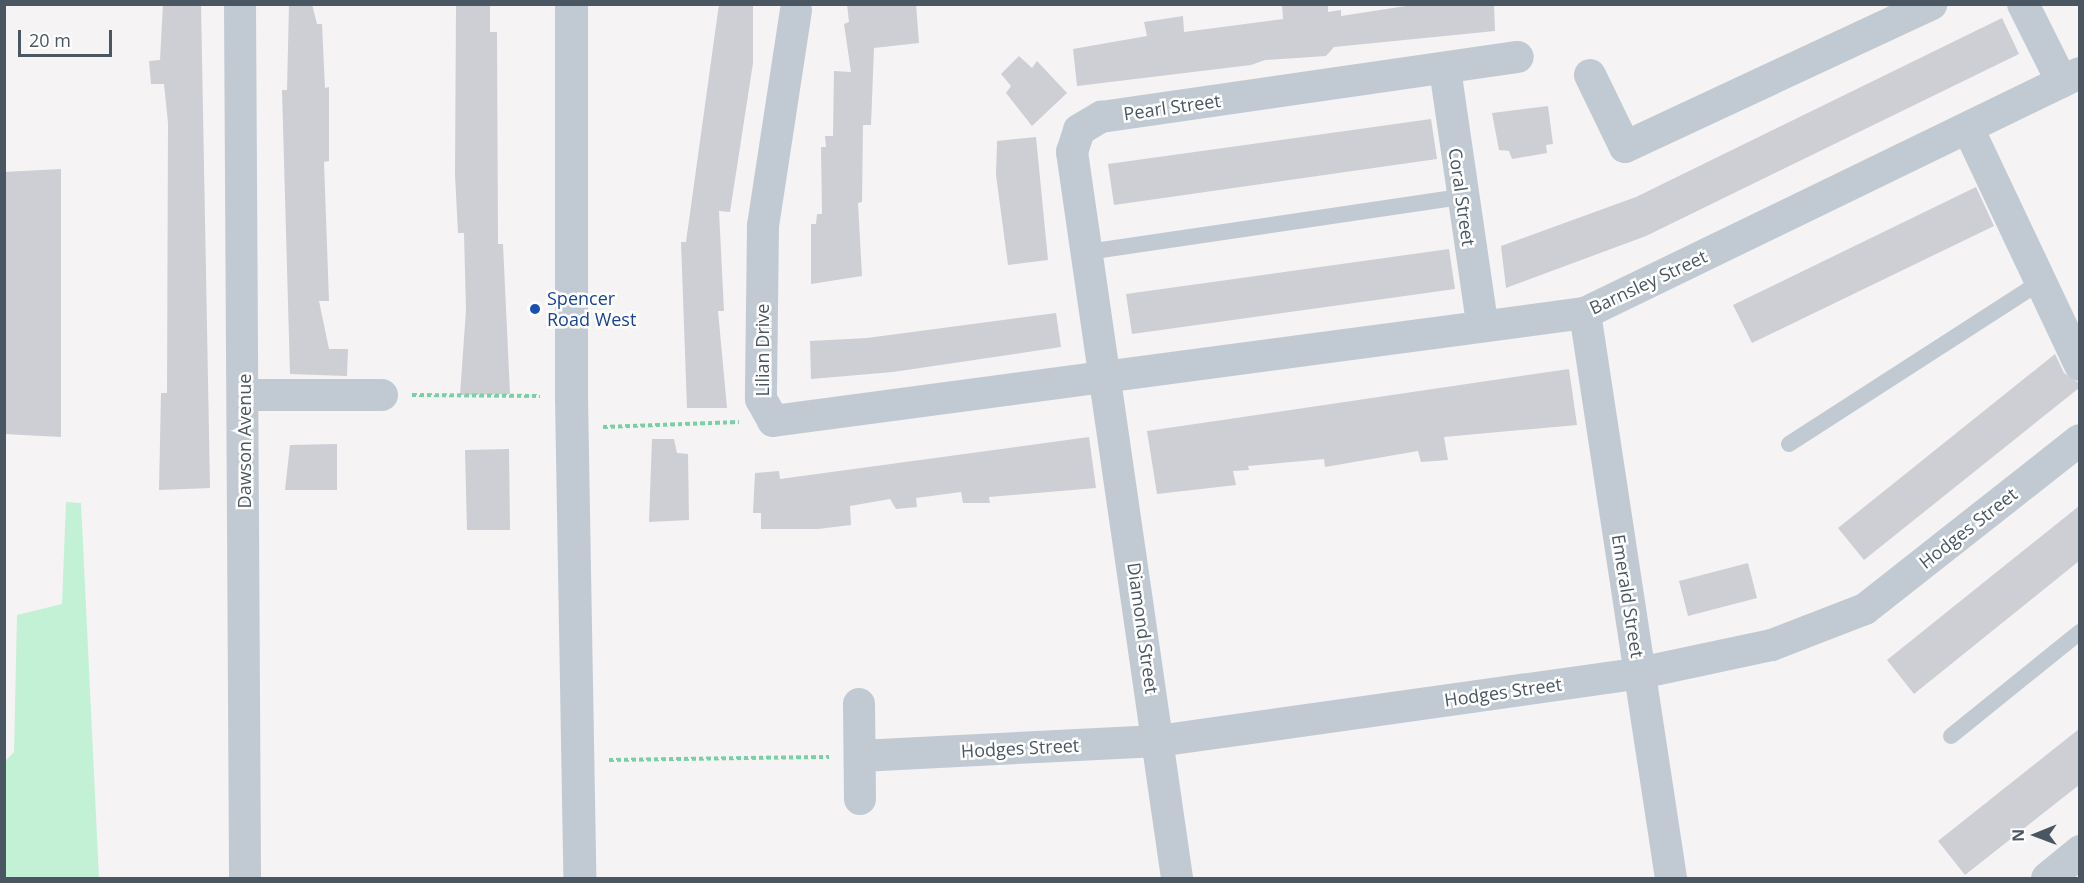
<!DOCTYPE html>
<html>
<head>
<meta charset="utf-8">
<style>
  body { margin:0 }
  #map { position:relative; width:2084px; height:883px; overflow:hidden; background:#f5f3f3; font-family:"Open Sans",sans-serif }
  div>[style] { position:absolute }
  .green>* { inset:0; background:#c3f1d5 }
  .building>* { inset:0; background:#cdcfd5 }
  .path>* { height:4px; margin-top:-2px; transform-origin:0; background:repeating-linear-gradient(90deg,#7ad0a6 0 4.5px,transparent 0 7.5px) }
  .service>* { height:16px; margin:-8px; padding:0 8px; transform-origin:8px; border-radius:8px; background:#c1cad2 }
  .minor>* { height:32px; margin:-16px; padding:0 16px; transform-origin:16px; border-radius:16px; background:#c1cad2 }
  .tertiary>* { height:33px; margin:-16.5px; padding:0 16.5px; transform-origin:16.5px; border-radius:16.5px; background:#c1cad2 }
  .dots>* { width:16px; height:16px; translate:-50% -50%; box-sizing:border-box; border:3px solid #fff; border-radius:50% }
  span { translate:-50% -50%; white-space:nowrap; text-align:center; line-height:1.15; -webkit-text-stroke:5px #fff; paint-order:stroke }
  .street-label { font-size:18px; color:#4a5661 }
  .transit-label { font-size:18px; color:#164399 }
  .left { translate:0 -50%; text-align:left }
  .frame { position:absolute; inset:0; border:6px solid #4a5661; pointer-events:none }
  .north { position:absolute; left:2006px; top:805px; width:60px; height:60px; -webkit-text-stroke:4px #fff; paint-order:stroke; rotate:269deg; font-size:16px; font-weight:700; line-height:24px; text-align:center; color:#4a5661 }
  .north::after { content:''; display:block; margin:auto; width:21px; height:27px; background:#4a5661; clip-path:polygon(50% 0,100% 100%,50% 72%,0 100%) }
  .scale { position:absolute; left:18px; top:30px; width:94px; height:27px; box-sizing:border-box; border:3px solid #4a5661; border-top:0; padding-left:8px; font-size:18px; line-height:21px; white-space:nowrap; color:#4a5661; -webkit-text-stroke:4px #fff; paint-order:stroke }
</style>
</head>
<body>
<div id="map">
  <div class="green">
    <div style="clip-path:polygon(66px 502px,81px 503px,99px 878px,5px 878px,4px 762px,14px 752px,17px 615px,62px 604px)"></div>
  </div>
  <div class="building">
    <div style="clip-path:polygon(163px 4px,201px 4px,210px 488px,159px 490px,161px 393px,167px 393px,168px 123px,164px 84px,151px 84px,149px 61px,160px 60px)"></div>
    <div style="clip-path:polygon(289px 4px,312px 4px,317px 24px,322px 24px,325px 88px,329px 87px,329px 161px,324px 162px,329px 301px,319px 301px,329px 349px,348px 349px,347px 376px,290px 374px,282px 90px,287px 90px)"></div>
    <div style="clip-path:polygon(456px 4px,490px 4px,490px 32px,497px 32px,498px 244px,503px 244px,510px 394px,460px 395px,466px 310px,464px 233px,458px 233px,455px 175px)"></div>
    <div style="clip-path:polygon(719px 4px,753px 4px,753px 63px,730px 212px,719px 211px,724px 311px,718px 311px,727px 408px,687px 408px,681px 242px,686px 242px)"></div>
    <div style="clip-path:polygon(847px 4px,916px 4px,919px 43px,874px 48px,871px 125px,863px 125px,862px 202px,858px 203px,862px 276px,811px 284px,811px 224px,816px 224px,817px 214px,822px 214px,821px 147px,826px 147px,825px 136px,833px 136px,834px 71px,851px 72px,844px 24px,849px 22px)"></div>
    <div style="clip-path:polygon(1282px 4px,1328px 4px,1328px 12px,1341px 10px,1341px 16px,1419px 4px,1494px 4px,1495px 31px,1334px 47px,1326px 56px,1265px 60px,1251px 65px,1077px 86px,1073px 49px,1147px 36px,1144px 22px,1183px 16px,1184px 32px,1283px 19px)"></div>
    <div style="clip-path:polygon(2002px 18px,2019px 54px,1646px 236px,1506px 288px,1501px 246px,1636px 197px)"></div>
    <div style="clip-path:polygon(1019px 56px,1032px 68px,1037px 61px,1067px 93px,1032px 126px,1006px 93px,1011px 86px,1001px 74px)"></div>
    <div style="clip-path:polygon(1548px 106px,1553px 144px,1546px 145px,1547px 153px,1512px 159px,1509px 151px,1499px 150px,1492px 113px)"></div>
    <div style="clip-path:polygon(1431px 119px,1437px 159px,1114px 205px,1108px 164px)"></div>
    <div style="clip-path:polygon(1036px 137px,1048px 260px,1008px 265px,996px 175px,997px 141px)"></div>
    <div style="clip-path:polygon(61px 169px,61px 437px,4px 434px,4px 172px)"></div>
    <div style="clip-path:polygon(1976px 187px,1994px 226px,1752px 343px,1733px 305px)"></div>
    <div style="clip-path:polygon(1449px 249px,1455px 289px,1132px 334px,1126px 294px)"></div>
    <div style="clip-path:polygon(1056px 313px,1061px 347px,893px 372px,811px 379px,810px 341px,867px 338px)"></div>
    <div style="clip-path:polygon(2055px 354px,2064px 373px,2079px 383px,2079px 388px,1864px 560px,1838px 528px)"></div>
    <div style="clip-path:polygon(1569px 369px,1577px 425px,1444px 437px,1448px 460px,1421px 462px,1418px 451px,1325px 467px,1324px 459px,1248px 466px,1249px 470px,1233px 471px,1236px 485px,1157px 494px,1147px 431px)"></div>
    <div style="clip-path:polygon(1089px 437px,1096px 488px,989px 497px,990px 503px,963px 503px,961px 492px,916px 498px,917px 507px,896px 509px,890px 499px,850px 506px,851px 525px,818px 529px,761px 529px,761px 513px,753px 513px,755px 473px,779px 471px,780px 479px)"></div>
    <div style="clip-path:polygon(652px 439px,674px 439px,677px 453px,688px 454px,689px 520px,649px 522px)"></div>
    <div style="clip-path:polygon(337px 444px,337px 490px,285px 490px,290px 445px)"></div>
    <div style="clip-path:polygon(509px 449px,510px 530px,467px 530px,465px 450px)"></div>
    <div style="clip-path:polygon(2079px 506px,2079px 561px,1914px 694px,1887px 660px)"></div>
    <div style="clip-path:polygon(1748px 563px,1757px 598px,1688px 616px,1679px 581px)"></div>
    <div style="clip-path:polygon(2079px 729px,2079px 785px,1965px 875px,1938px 841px)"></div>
  </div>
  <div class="path">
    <div style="left:412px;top:395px;width:128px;rotate:0.4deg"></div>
    <div style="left:603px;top:427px;width:136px;rotate:-2.1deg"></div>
    <div style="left:609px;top:760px;width:220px;rotate:-0.8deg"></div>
  </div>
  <div class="service">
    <div style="left:1088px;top:252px;width:378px;rotate:-8.4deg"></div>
    <div style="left:1789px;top:444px;width:301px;rotate:-32.8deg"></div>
    <div style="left:1951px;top:736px;width:166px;rotate:-38.9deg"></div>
  </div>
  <div class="minor">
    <div style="left:240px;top:4px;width:874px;rotate:89.67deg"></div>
    <div style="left:2023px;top:4px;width:87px;rotate:63.4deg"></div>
    <div style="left:796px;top:10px;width:219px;rotate:98.7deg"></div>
    <div style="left:763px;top:226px;width:173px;rotate:90.7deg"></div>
    <div style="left:761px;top:399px;width:25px;rotate:61deg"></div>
    <div style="left:773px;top:421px;width:819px;rotate:-7.58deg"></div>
    <div style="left:1585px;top:313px;width:550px;rotate:-25.87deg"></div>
    <div style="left:1445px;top:69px;width:258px;rotate:81.7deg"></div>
    <div style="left:1590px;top:75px;width:80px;rotate:64.1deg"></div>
    <div style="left:1625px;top:147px;width:338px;rotate:-25deg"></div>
    <div style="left:1968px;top:128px;width:262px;rotate:64.7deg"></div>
    <div style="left:1585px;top:313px;width:572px;rotate:81.35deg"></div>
    <div style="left:244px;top:395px;width:138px"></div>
    <div style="left:859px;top:704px;width:95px;rotate:89.4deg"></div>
    <div style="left:860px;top:756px;width:298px;rotate:-2.9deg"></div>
    <div style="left:1158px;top:741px;width:487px;rotate:-8deg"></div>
    <div style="left:1640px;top:673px;width:135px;rotate:-12deg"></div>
    <div style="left:1772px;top:645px;width:100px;rotate:-21.2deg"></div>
    <div style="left:1865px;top:609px;width:273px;rotate:-38.2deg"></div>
    <div style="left:1177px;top:878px;width:734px;rotate:-98.23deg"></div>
    <div style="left:1072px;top:152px;width:23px;rotate:-72deg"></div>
    <div style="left:1079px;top:130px;width:26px;rotate:-31deg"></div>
    <div style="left:1101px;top:117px;width:421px;rotate:-8.2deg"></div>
  </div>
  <div class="tertiary">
    <div style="left:571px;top:4px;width:393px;rotate:90deg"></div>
    <div style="left:571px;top:397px;width:481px;rotate:89deg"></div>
    <div style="left:2047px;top:878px;width:43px;rotate:-39.3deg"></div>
  </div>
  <div class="dots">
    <div style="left:535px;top:309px;background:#1a4fb4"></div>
  </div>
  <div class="street-label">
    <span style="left:1172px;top:107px;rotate:-8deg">Pearl Street</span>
    <span style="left:1462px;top:197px;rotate:82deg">Coral Street</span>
    <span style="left:1648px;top:282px;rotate:-25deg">Barnsley Street</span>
    <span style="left:762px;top:350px;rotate:-90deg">Lilian Drive</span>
    <span style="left:244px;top:441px;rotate:-90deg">Dawson Avenue</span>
    <span style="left:1968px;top:528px;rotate:-38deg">Hodges Street</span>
    <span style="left:1628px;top:596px;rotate:81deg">Emerald Street</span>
    <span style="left:1143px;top:628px;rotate:82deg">Diamond Street</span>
    <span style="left:1503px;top:692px;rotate:-8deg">Hodges Street</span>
    <span style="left:1020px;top:748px;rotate:-3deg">Hodges Street</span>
  </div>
  <div class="transit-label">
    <span class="left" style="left:547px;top:309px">Spencer<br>Road West</span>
  </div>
  <div class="frame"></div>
  <div class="north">N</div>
  <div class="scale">20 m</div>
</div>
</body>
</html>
